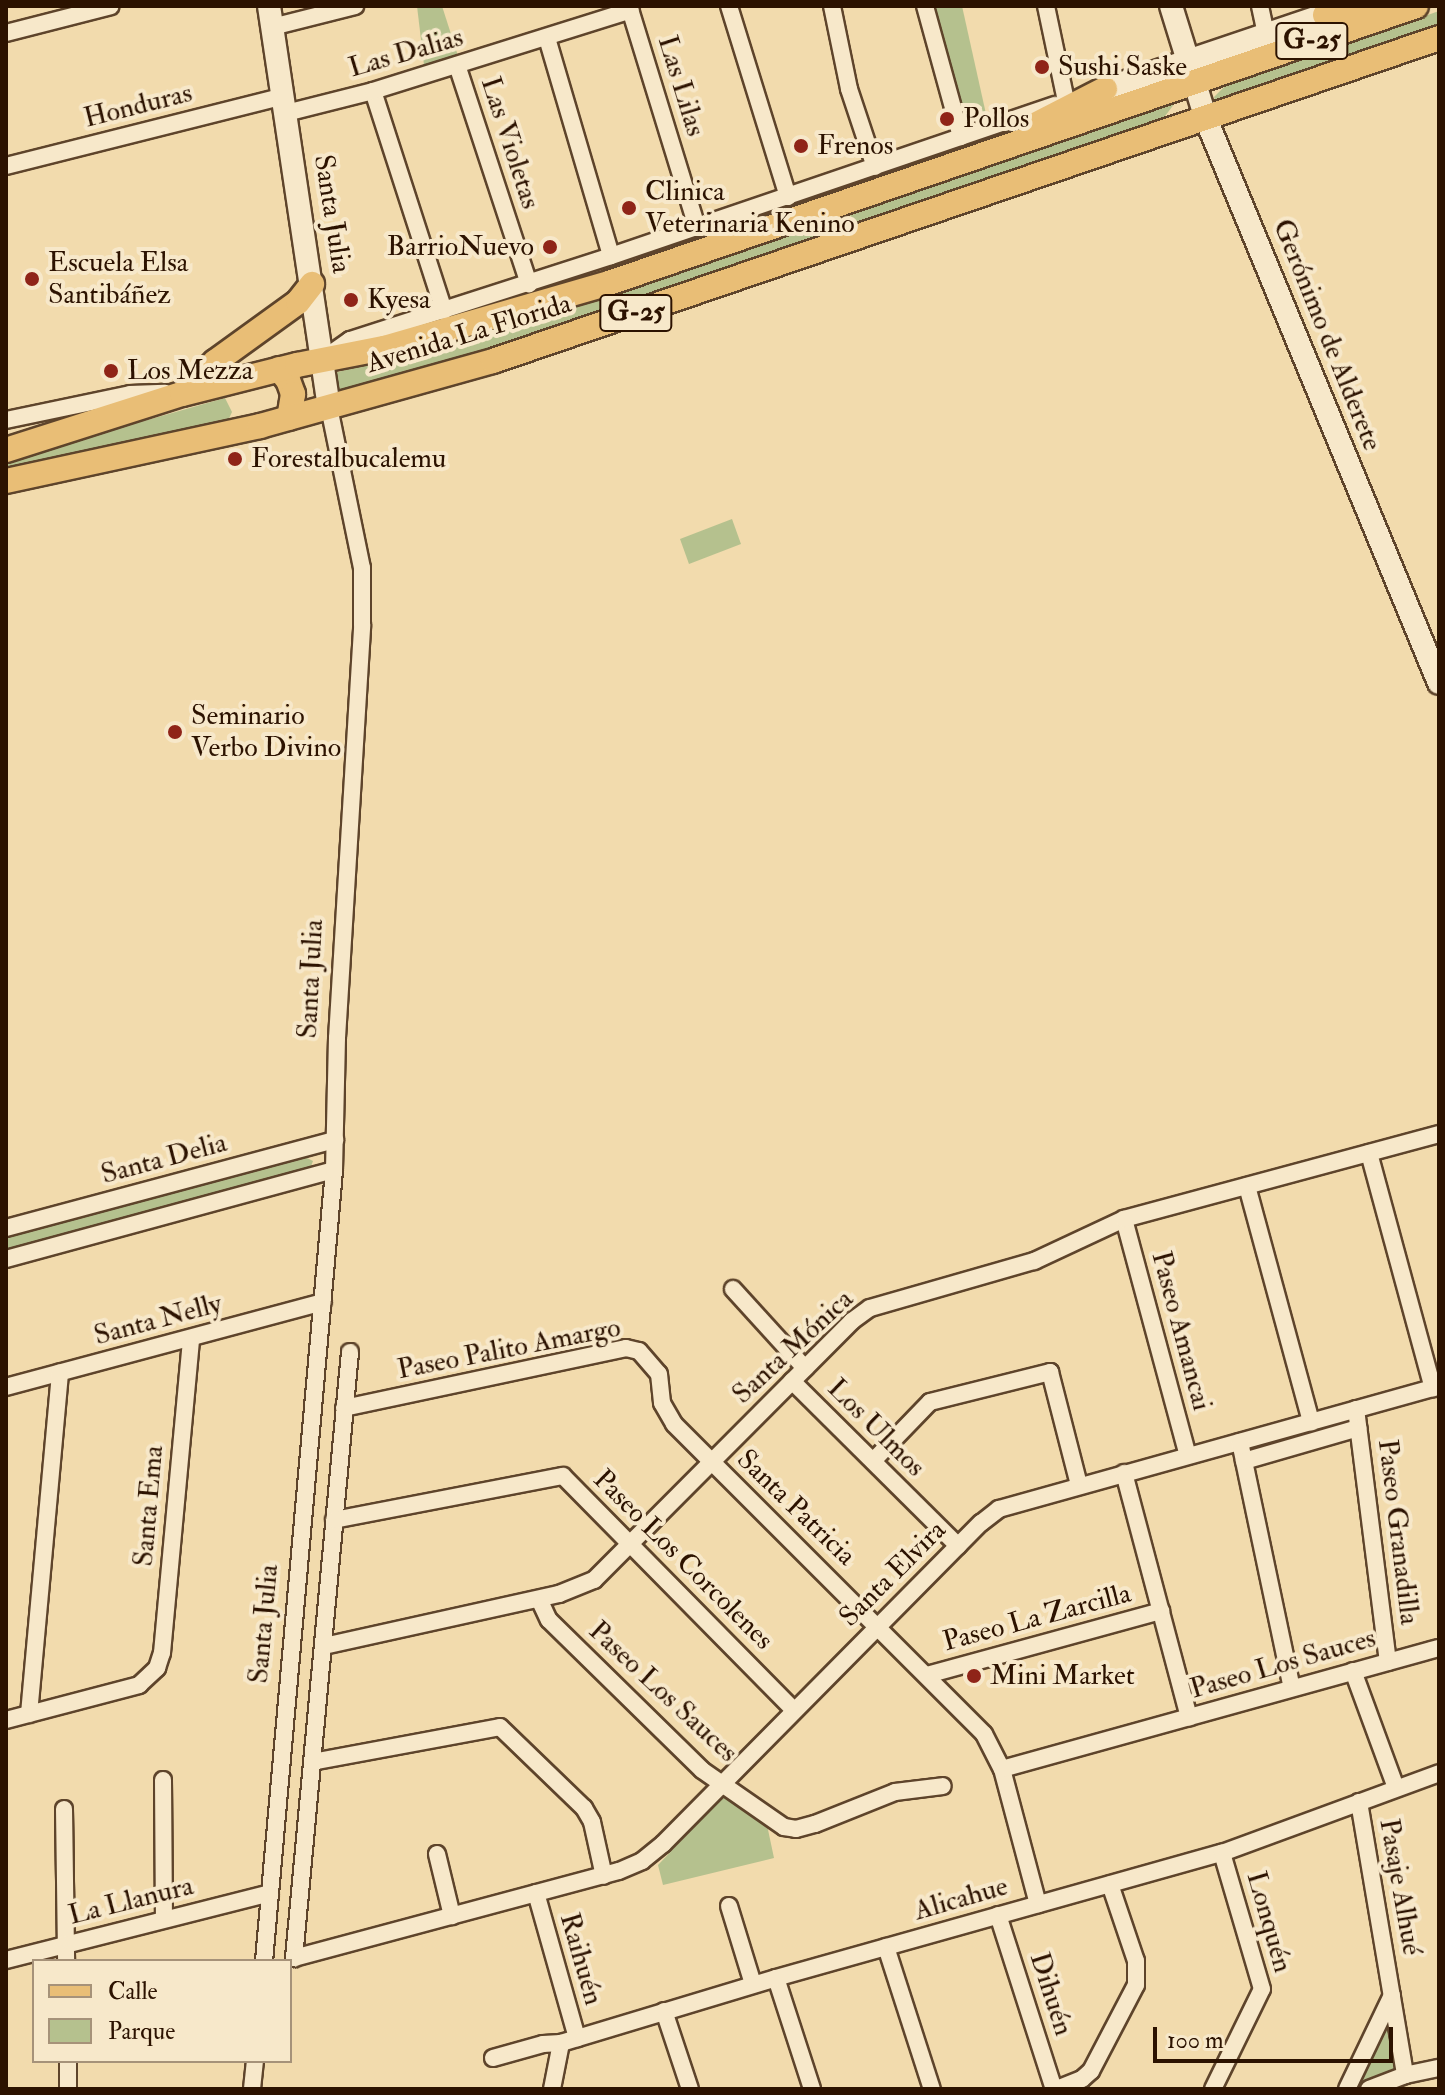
<!DOCTYPE html>
<html>
<head>
<meta charset="utf-8">
<style>
  body { margin:0 }
  #map { position:relative; width:1445px; height:2095px; overflow:hidden; background:#f2dbad; font-family:"IM FELL Double Pica",serif }
  div>[style] { position:absolute }
  .green>* { inset:0; background:#b5c18e }
  .roads { filter:drop-shadow(2px 0 #5e442b) drop-shadow(-2px 0 #5e442b) drop-shadow(0 2px #5e442b) drop-shadow(0 -2px #5e442b) }
  .street>* { height:16px; margin:-8px; padding:0 8px; transform-origin:8px; border-radius:8px; background:#f7e8ca }
  .secondary>* { height:22px; margin:-11px; padding:0 11px; transform-origin:11px; border-radius:11px; background:#f7e8ca }
  .primary>* { height:24px; margin:-12px; padding:0 12px; transform-origin:12px; border-radius:12px; background:#e9be76 }
  .dots>* { width:22px; height:22px; translate:-50% -50%; box-sizing:border-box; border:4px solid #f7e8ca; border-radius:50% }
  span { translate:-50% -50%; white-space:nowrap; text-align:center; line-height:1.15; -webkit-text-stroke:8px #f7e8ca; paint-order:stroke }
  .shield-label span { padding:2px 6px; background:#f7e8ca; border:2px solid; border-radius:6px; -webkit-text-stroke-width:0 }
  .shield-label { font-size:26px; color:#2c1200; font-weight:700 }
  .street-label { font-size:28px; color:#2c1200 }
  .poi-label { font-size:28px; color:#2c1200 }
  .left { translate:0 -50%; text-align:left }
  .right { translate:-100% -50%; text-align:right }
  .frame { position:absolute; inset:0; border:8px solid #2c1200; pointer-events:none }
  .legend { position:absolute; left:32px; top:1959px; width:260px; height:104px; box-sizing:border-box; background:#f7e8ca; border:2px solid #a69279; margin:0; padding:10px 14px; list-style:none; font-size:24px; color:#2c1200 }
  .legend li { display:flex; align-items:center; gap:16px; height:40px }
  .legend b { width:40px; border:2px solid #a69279 }
  .scale { position:absolute; left:1153px; top:2027px; width:240px; height:36px; box-sizing:border-box; border:4px solid #2c1200; border-top:0; padding-left:10px; font-size:24px; line-height:28px; white-space:nowrap; color:#2c1200; -webkit-text-stroke:6px #f7e8ca; paint-order:stroke }
</style>
</head>
<body>
<div id="map">
  <div class="green">
    <div style="clip-path:polygon(417px 6px,442px 6px,458px 56px,424px 65px)"></div>
    <div style="clip-path:polygon(935px 6px,962px 6px,986px 114px,966px 122px)"></div>
    <div style="clip-path:polygon(1439px 11px,1439px 30px,1218px 106px,1214px 97px,1225px 86px)"></div>
    <div style="clip-path:polygon(1174px 99px,1175px 103px,1162px 120px,906px 211px,554px 332px,335px 393px,331px 374px,467px 336px)"></div>
    <div style="clip-path:polygon(225px 398px,232px 412px,226px 425px,6px 474px,6px 460px)"></div>
    <div style="clip-path:polygon(732px 519px,741px 544px,689px 564px,680px 539px)"></div>
    <div style="clip-path:polygon(305px 1157px,313px 1161px,310px 1169px,6px 1249px,6px 1236px)"></div>
    <div style="clip-path:polygon(725px 1795px,767px 1825px,774px 1858px,663px 1885px,658px 1865px)"></div>
    <div style="clip-path:polygon(1388px 2020px,1395px 2069px,1355px 2087px)"></div>
  </div>
  <div class="roads">
    <div class="street">
      <div style="left:629px;top:6px;width:231px;rotate:72.9deg"></div>
      <div style="left:729px;top:6px;width:200px;rotate:72.8deg"></div>
      <div style="left:832px;top:6px;width:85px;rotate:78.4deg"></div>
      <div style="left:849px;top:89px;width:82px;rotate:71.6deg"></div>
      <div style="left:925px;top:6px;width:136px;rotate:74.6deg"></div>
      <div style="left:1046px;top:6px;width:97px;rotate:78.1deg"></div>
      <div style="left:1260px;top:6px;width:29px;rotate:78deg"></div>
      <div style="left:272px;top:27px;width:86px;rotate:-14.2deg"></div>
      <div style="left:6px;top:33px;width:108px;rotate:-14.4deg"></div>
      <div style="left:547px;top:38px;width:227px;rotate:73.6deg"></div>
      <div style="left:457px;top:65px;width:231px;rotate:71.8deg"></div>
      <div style="left:373px;top:91px;width:231px;rotate:72.1deg"></div>
      <div style="left:286px;top:113px;width:90px;rotate:-14.2deg"></div>
      <div style="left:373px;top:91px;width:270px;rotate:-17.4deg"></div>
      <div style="left:6px;top:166px;width:287px;rotate:-14.1deg"></div>
      <div style="left:323px;top:359px;width:33px;rotate:-35deg"></div>
      <div style="left:350px;top:340px;width:274px;rotate:-17.8deg"></div>
      <div style="left:611px;top:256px;width:469px;rotate:-18.8deg"></div>
      <div style="left:6px;top:420px;width:127px;rotate:-11.8deg"></div>
      <div style="left:130px;top:394px;width:35px;rotate:-2deg"></div>
      <div style="left:1369px;top:1153px;width:244px;rotate:74.8deg"></div>
      <div style="left:1247px;top:1186px;width:245px;rotate:74.8deg"></div>
      <div style="left:1124px;top:1219px;width:245px;rotate:74.9deg"></div>
      <div style="left:6px;top:1228px;width:341px;rotate:-15deg"></div>
      <div style="left:6px;top:1259px;width:340px;rotate:-15.2deg"></div>
      <div style="left:733px;top:1289px;width:107px;rotate:47.7deg"></div>
      <div style="left:350px;top:1352px;width:609px;rotate:95.28deg"></div>
      <div style="left:294px;top:1958px;width:336px;rotate:-15deg"></div>
      <div style="left:619px;top:1871px;width:25px;rotate:-23deg"></div>
      <div style="left:642px;top:1861px;width:27px;rotate:-39deg"></div>
      <div style="left:663px;top:1844px;width:452px;rotate:-45.3deg"></div>
      <div style="left:981px;top:1523px;width:23px;rotate:-38deg"></div>
      <div style="left:999px;top:1509px;width:457px;rotate:-15.6deg"></div>
      <div style="left:792px;top:1381px;width:234px;rotate:44.8deg"></div>
      <div style="left:6px;top:1387px;width:328px;rotate:-15deg"></div>
      <div style="left:344px;top:1408px;width:288px;rotate:-12deg"></div>
      <div style="left:626px;top:1348px;width:13px;rotate:13deg"></div>
      <div style="left:639px;top:1351px;width:30px;rotate:49deg"></div>
      <div style="left:659px;top:1374px;width:29px;rotate:84deg"></div>
      <div style="left:662px;top:1403px;width:24px;rotate:60deg"></div>
      <div style="left:674px;top:1424px;width:438px;rotate:45deg"></div>
      <div style="left:984px;top:1734px;width:39px;rotate:63deg"></div>
      <div style="left:1002px;top:1769px;width:140px;rotate:75.1deg"></div>
      <div style="left:1356px;top:1409px;width:255px;rotate:82.8deg"></div>
      <div style="left:1240px;top:1442px;width:251px;rotate:78.1deg"></div>
      <div style="left:873px;top:1461px;width:82px;rotate:-46deg"></div>
      <div style="left:930px;top:1402px;width:124px;rotate:-14deg"></div>
      <div style="left:1050px;top:1372px;width:117px;rotate:75.6deg"></div>
      <div style="left:1244px;top:1461px;width:119px;rotate:-16.1deg"></div>
      <div style="left:1124px;top:1473px;width:253px;rotate:75.1deg"></div>
      <div style="left:334px;top:1520px;width:233px;rotate:-10.9deg"></div>
      <div style="left:563px;top:1476px;width:329px;rotate:45.4deg"></div>
      <div style="left:539px;top:1599px;width:23px;rotate:65deg"></div>
      <div style="left:549px;top:1620px;width:214px;rotate:44.4deg"></div>
      <div style="left:702px;top:1770px;width:100px;rotate:34.8deg"></div>
      <div style="left:784px;top:1827px;width:12px;rotate:9deg"></div>
      <div style="left:796px;top:1829px;width:20px;rotate:-15deg"></div>
      <div style="left:815px;top:1824px;width:86px;rotate:-21.8deg"></div>
      <div style="left:895px;top:1792px;width:48px;rotate:-7.1deg"></div>
      <div style="left:324px;top:1646px;width:241px;rotate:-12.5deg"></div>
      <div style="left:559px;top:1594px;width:38px;rotate:-22deg"></div>
      <div style="left:594px;top:1580px;width:366px;rotate:-45.1deg"></div>
      <div style="left:852px;top:1321px;width:22px;rotate:-36deg"></div>
      <div style="left:870px;top:1308px;width:171px;rotate:-16deg"></div>
      <div style="left:1034px;top:1261px;width:99px;rotate:-25deg"></div>
      <div style="left:1124px;top:1219px;width:326px;rotate:-15.1deg"></div>
      <div style="left:1353px;top:1671px;width:125px;rotate:69.8deg"></div>
      <div style="left:927px;top:1675px;width:243px;rotate:-15.3deg"></div>
      <div style="left:29px;top:1714px;width:343px;rotate:-84.8deg"></div>
      <div style="left:6px;top:1720px;width:138px;rotate:-14.7deg"></div>
      <div style="left:139px;top:1685px;width:25px;rotate:-43deg"></div>
      <div style="left:157px;top:1668px;width:16px;rotate:-72deg"></div>
      <div style="left:162px;top:1653px;width:314px;rotate:-84.7deg"></div>
      <div style="left:312px;top:1762px;width:191px;rotate:-10.5deg"></div>
      <div style="left:500px;top:1727px;width:117px;rotate:44deg"></div>
      <div style="left:584px;top:1808px;width:16px;rotate:60deg"></div>
      <div style="left:592px;top:1822px;width:55px;rotate:77.5deg"></div>
      <div style="left:1002px;top:1769px;width:453px;rotate:-15.5deg"></div>
      <div style="left:163px;top:1780px;width:139px;rotate:89.6deg"></div>
      <div style="left:1359px;top:1802px;width:277px;rotate:80.4deg"></div>
      <div style="left:64px;top:1809px;width:152px;rotate:89.2deg"></div>
      <div style="left:437px;top:1854px;width:64px;rotate:76.4deg"></div>
      <div style="left:536px;top:1893px;width:151px;rotate:74.2deg"></div>
      <div style="left:729px;top:1906px;width:82px;rotate:72.9deg"></div>
      <div style="left:998px;top:1915px;width:183px;rotate:72.2deg"></div>
      <div style="left:886px;top:1947px;width:149px;rotate:72.1deg"></div>
      <div style="left:6px;top:1960px;width:272px;rotate:-14.2deg"></div>
      <div style="left:264px;top:1961px;width:794px;rotate:-84.94deg"></div>
      <div style="left:334px;top:1170px;width:132px;rotate:-88.7deg"></div>
      <div style="left:337px;top:1038px;width:414px;rotate:-86.5deg"></div>
      <div style="left:362px;top:625px;width:57px;rotate:-90deg"></div>
      <div style="left:362px;top:568px;width:164px;rotate:-101.6deg"></div>
      <div style="left:776px;top:1978px;width:117px;rotate:72deg"></div>
      <div style="left:664px;top:2011px;width:82px;rotate:71.6deg"></div>
      <div style="left:493px;top:2058px;width:52px;rotate:-15.6deg"></div>
      <div style="left:543px;top:2044px;width:18px;rotate:-3deg"></div>
      <div style="left:561px;top:2043px;width:225px;rotate:-16.8deg"></div>
      <div style="left:776px;top:1978px;width:463px;rotate:-15.7deg"></div>
      <div style="left:1222px;top:1853px;width:231px;rotate:-20.2deg"></div>
      <div style="left:68px;top:2061px;width:28px;rotate:90deg"></div>
      <div style="left:252px;top:2089px;width:28px;rotate:-84deg"></div>
      <div style="left:552px;top:2089px;width:47px;rotate:-78.9deg"></div>
      <div style="left:1057px;top:2089px;width:27px;rotate:-22deg"></div>
      <div style="left:1082px;top:2079px;width:12px;rotate:-42deg"></div>
      <div style="left:1091px;top:2071px;width:97px;rotate:-62.4deg"></div>
      <div style="left:1136px;top:1985px;width:24px;rotate:-90deg"></div>
      <div style="left:1136px;top:1961px;width:81px;rotate:-108.7deg"></div>
      <div style="left:1213px;top:2089px;width:111px;rotate:-63.9deg"></div>
      <div style="left:1262px;top:1989px;width:142px;rotate:-106.4deg"></div>
      <div style="left:1347px;top:2089px;width:104px;rotate:-64.4deg"></div>
      <div style="left:1369px;top:2089px;width:39px;rotate:-21deg"></div>
      <div style="left:1405px;top:2075px;width:35px;rotate:-12deg"></div>
    </div>
    <div class="secondary">
      <div style="left:269px;top:6px;width:405px;rotate:81.5deg"></div>
      <div style="left:1171px;top:6px;width:118px;rotate:72.8deg"></div>
      <div style="left:1206px;top:119px;width:610px;rotate:67.55deg"></div>
      <div style="left:1105px;top:89px;width:247px;rotate:-18.7deg"></div>
    </div>
    <div class="primary">
      <div style="left:1325px;top:15px;width:53px;rotate:-8.7deg"></div>
      <div style="left:1033px;top:126px;width:81px;rotate:-27.2deg"></div>
      <div style="left:279px;top:369px;width:14px;rotate:51deg"></div>
      <div style="left:288px;top:380px;width:15px;rotate:70deg"></div>
      <div style="left:293px;top:394px;width:24px;rotate:99deg"></div>
      <div style="left:184px;top:392px;width:43px;rotate:-44.1deg"></div>
      <div style="left:215px;top:362px;width:102px;rotate:-35.9deg"></div>
      <div style="left:298px;top:302px;width:23px;rotate:-52deg"></div>
      <div style="left:6px;top:450px;width:185px;rotate:-17.7deg"></div>
      <div style="left:182px;top:394px;width:119px;rotate:-14.2deg"></div>
      <div style="left:297px;top:365px;width:89px;rotate:-11.1deg"></div>
      <div style="left:384px;top:348px;width:234px;rotate:-16.1deg"></div>
      <div style="left:609px;top:283px;width:853px;rotate:-18.94deg"></div>
      <div style="left:6px;top:481px;width:260px;rotate:-12.2deg"></div>
      <div style="left:260px;top:426px;width:242px;rotate:-15.6deg"></div>
      <div style="left:493px;top:361px;width:1000px;rotate:-18.85deg"></div>
    </div>
  </div>
  <div class="dots">
    <div style="left:1042px;top:67px;background:#8f2418"></div>
    <div style="left:947px;top:119px;background:#8f2418"></div>
    <div style="left:801px;top:146px;background:#8f2418"></div>
    <div style="left:629px;top:208px;background:#8f2418"></div>
    <div style="left:550px;top:247px;background:#8f2418"></div>
    <div style="left:32px;top:279px;background:#8f2418"></div>
    <div style="left:351px;top:300px;background:#8f2418"></div>
    <div style="left:111px;top:371px;background:#8f2418"></div>
    <div style="left:235px;top:459px;background:#8f2418"></div>
    <div style="left:175px;top:732px;background:#8f2418"></div>
    <div style="left:974px;top:1676px;background:#8f2418"></div>
  </div>
  <div class="shield-label">
    <span style="left:1312px;top:41px">G-25</span>
    <span style="left:636px;top:313px">G-25</span>
  </div>
  <div class="street-label">
    <span style="left:406px;top:53px;rotate:-16deg">Las Dalias</span>
    <span style="left:681px;top:86px;rotate:73deg">Las Lilas</span>
    <span style="left:138px;top:106px;rotate:-14deg">Honduras</span>
    <span style="left:510px;top:143px;rotate:72deg">Las Violetas</span>
    <span style="left:332px;top:214px;rotate:81deg">Santa Julia</span>
    <span style="left:469px;top:334px;rotate:-17deg">Avenida La Florida</span>
    <span style="left:1327px;top:335px;rotate:68deg">Gerónimo de Alderete</span>
    <span style="left:311px;top:979px;rotate:-87deg">Santa Julia</span>
    <span style="left:164px;top:1159px;rotate:-15deg">Santa Delia</span>
    <span style="left:158px;top:1320px;rotate:-15deg">Santa Nelly</span>
    <span style="left:1181px;top:1331px;rotate:75deg">Paseo Amancai</span>
    <span style="left:793px;top:1347px;rotate:-43deg">Santa Mónica</span>
    <span style="left:509px;top:1349px;rotate:-11deg">Paseo Palito Amargo</span>
    <span style="left:876px;top:1428px;rotate:45deg">Los Ulmos</span>
    <span style="left:149px;top:1506px;rotate:-85deg">Santa Ema</span>
    <span style="left:796px;top:1508px;rotate:44deg">Santa Patricia</span>
    <span style="left:1398px;top:1532px;rotate:83deg">Paseo Granadilla</span>
    <span style="left:683px;top:1560px;rotate:45deg">Paseo Los Corcolenes</span>
    <span style="left:893px;top:1574px;rotate:-45deg">Santa Elvira</span>
    <span style="left:1037px;top:1618px;rotate:-15deg">Paseo La Zarcilla</span>
    <span style="left:264px;top:1624px;rotate:-85deg">Santa Julia</span>
    <span style="left:1283px;top:1664px;rotate:-16deg">Paseo Los Sauces</span>
    <span style="left:663px;top:1692px;rotate:43deg">Paseo Los Sauces</span>
    <span style="left:1400px;top:1887px;rotate:80deg">Pasaje Alhué</span>
    <span style="left:961px;top:1899px;rotate:-16deg">Alicahue</span>
    <span style="left:131px;top:1901px;rotate:-14deg">La Llanura</span>
    <span style="left:1269px;top:1922px;rotate:74deg">Lonquén</span>
    <span style="left:581px;top:1959px;rotate:74deg">Raihuén</span>
    <span style="left:1051px;top:1994px;rotate:72deg">Dihuén</span>
  </div>
  <div class="poi-label">
    <span class="left" style="left:1058px;top:67px">Sushi Saske</span>
    <span class="left" style="left:963px;top:119px">Pollos</span>
    <span class="left" style="left:817px;top:146px">Frenos</span>
    <span class="left" style="left:645px;top:208px">Clinica<br>Veterinaria Kenino</span>
    <span class="right" style="left:534px;top:247px">BarrioNuevo</span>
    <span class="left" style="left:48px;top:279px">Escuela Elsa<br>Santibáñez</span>
    <span class="left" style="left:367px;top:300px">Kyesa</span>
    <span class="left" style="left:127px;top:371px">Los Mezza</span>
    <span class="left" style="left:251px;top:459px">Forestalbucalemu</span>
    <span class="left" style="left:191px;top:732px">Seminario<br>Verbo Divino</span>
    <span class="left" style="left:990px;top:1676px">Mini Market</span>
  </div>
  <div class="frame"></div>
  <ul class="legend">
  <li><b style="height:10px;background:#e9be76"></b>Calle</li>
  <li><b style="height:22px;background:#b5c18e"></b>Parque</li>
  </ul>
  <div class="scale">100 m</div>
</div>
</body>
</html>
